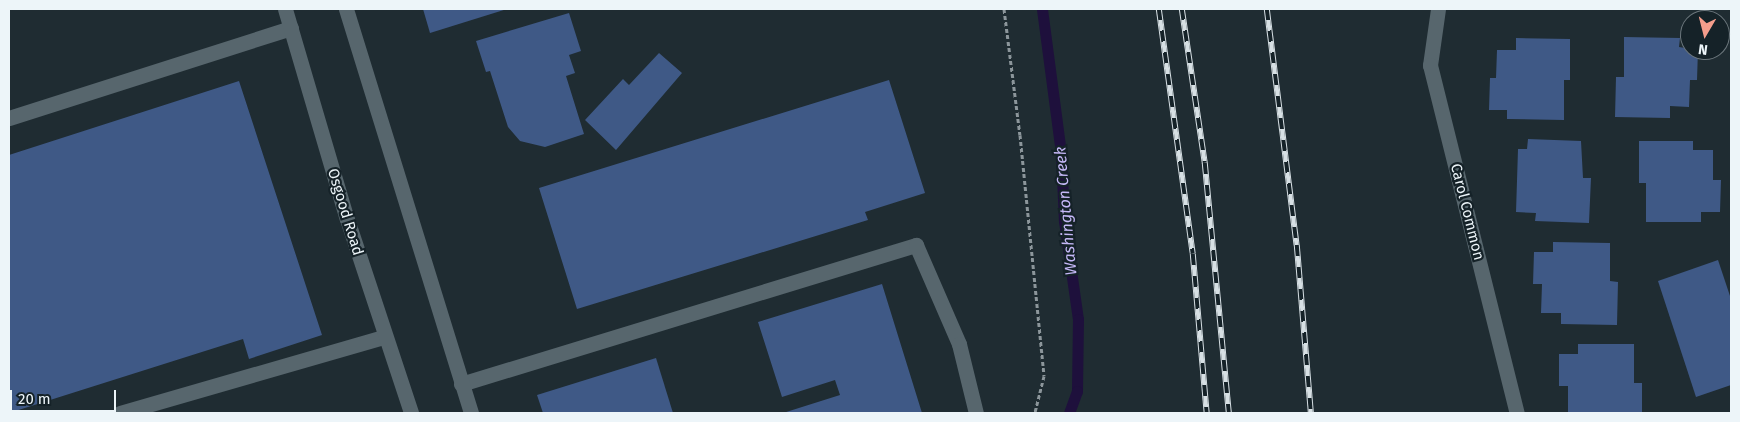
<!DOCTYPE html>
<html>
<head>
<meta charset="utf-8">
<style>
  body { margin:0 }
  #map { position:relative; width:1740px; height:422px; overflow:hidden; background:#1f2c32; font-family:"Fira Sans",sans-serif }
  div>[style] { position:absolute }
  .stream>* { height:11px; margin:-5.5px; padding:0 5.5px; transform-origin:5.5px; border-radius:5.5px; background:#1e103c }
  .building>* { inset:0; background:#3f5986 }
  .path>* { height:3px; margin-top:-1.5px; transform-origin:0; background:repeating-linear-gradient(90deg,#8c969b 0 4px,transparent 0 6.5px) }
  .lane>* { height:15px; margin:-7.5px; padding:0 7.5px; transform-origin:7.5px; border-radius:7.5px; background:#57666d }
  .street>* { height:15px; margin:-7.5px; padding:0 7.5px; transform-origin:7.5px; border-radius:7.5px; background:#57666d }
  .secondary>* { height:15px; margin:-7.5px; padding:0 7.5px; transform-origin:7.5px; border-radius:7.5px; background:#57666d }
  .rail>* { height:5.5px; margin-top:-2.75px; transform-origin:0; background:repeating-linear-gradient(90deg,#152228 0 11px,#d7e0e4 0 22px); box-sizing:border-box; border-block:1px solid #d7e0e4 }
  span { translate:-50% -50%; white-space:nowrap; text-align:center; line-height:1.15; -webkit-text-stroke:4.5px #152228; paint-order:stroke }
  .street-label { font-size:15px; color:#edf5f9 }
  .water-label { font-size:16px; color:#c5b8f7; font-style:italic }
  .frame { position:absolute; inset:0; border:10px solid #edf5f9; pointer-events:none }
  .north { position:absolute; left:1680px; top:10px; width:50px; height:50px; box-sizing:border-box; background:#152228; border:1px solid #6b767c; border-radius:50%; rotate:188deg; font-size:14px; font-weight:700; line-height:20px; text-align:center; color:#edf5f9 }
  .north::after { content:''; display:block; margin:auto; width:18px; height:22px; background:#f49d8c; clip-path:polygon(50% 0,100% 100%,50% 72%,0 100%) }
  .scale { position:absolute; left:10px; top:390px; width:106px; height:22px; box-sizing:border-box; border:2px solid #edf5f9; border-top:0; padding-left:6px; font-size:15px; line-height:18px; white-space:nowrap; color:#edf5f9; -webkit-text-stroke:4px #152228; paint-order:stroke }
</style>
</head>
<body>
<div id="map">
  <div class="stream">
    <div style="left:1042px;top:9px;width:145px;rotate:82.5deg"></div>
    <div style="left:1061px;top:153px;width:68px;rotate:87.5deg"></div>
    <div style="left:1064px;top:221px;width:99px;rotate:81.9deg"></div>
    <div style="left:1078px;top:319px;width:72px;rotate:90.8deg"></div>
    <div style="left:1077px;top:391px;width:23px;rotate:110deg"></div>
  </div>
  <div class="building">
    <div style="clip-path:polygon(423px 9px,507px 9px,430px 33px)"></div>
    <div style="clip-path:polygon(569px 13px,581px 51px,569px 55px,575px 73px,566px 76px,584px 134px,545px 147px,520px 141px,508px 127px,490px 71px,486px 72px,476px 41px)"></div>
    <div style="clip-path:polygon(1624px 37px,1680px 38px,1679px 47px,1698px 50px,1697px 80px,1690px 80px,1689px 107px,1670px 106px,1670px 118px,1615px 117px,1616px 77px,1624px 77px)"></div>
    <div style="clip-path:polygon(1516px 38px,1570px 39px,1570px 80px,1564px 80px,1564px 120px,1507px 119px,1507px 110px,1489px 110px,1490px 78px,1496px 78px,1497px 50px,1516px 50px)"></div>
    <div style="clip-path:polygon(659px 53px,682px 73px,616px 150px,585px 120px,623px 79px,629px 85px)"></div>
    <div style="clip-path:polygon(889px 80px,925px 193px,865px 212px,868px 220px,577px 309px,539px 188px)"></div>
    <div style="clip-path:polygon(239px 81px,322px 335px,249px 359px,243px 339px,9px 413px,9px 155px)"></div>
    <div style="clip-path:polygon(1528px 139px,1581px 141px,1583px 178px,1591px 178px,1589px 223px,1535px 221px,1536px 213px,1516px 212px,1518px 149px,1527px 149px)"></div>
    <div style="clip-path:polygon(1639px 141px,1693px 141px,1693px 150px,1713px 150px,1713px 180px,1721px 180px,1720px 212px,1701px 212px,1701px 222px,1646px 222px,1646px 183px,1639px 183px)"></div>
    <div style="clip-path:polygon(1553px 242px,1610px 243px,1610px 281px,1618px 282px,1617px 325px,1561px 324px,1561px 313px,1541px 313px,1542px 284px,1533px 284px,1534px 252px,1553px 252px)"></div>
    <div style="clip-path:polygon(1718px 260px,1731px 299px,1731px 385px,1696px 397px,1658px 281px)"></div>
    <div style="clip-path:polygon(882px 284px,922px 413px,783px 413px,840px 395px,835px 380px,782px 397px,758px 322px)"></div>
    <div style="clip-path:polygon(1578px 344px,1634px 344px,1634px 383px,1642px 383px,1642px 413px,1568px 413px,1568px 386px,1559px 386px,1559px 354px,1578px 354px)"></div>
    <div style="clip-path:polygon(656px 358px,673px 413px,543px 413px,537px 395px)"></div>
  </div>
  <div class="path">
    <div style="left:1004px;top:9px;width:127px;rotate:82.8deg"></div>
    <div style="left:1020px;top:135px;width:242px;rotate:84.3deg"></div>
    <div style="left:1044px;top:376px;width:38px;rotate:104deg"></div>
  </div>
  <div class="lane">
    <div style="left:9px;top:118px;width:296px;rotate:-17.7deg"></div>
    <div style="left:461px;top:384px;width:476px;rotate:-17deg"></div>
    <div style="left:916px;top:245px;width:108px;rotate:66.5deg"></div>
    <div style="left:959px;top:344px;width:71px;rotate:76.2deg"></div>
    <div style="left:120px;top:413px;width:275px;rotate:-16.1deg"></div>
  </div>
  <div class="street">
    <div style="left:1438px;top:9px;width:57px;rotate:98.1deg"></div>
    <div style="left:1430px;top:65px;width:359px;rotate:76deg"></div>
  </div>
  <div class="secondary">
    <div style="left:285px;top:9px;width:219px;rotate:73.6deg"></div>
    <div style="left:347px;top:219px;width:204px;rotate:71.7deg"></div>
    <div style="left:346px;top:9px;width:423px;rotate:72.8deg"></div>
  </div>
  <div class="rail">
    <div style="left:1159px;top:9px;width:247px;rotate:82.1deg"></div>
    <div style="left:1193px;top:254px;width:160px;rotate:85deg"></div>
    <div style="left:1182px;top:9px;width:156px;rotate:81.5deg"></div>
    <div style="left:1205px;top:163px;width:251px;rotate:84.5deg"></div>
    <div style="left:1267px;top:9px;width:238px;rotate:82.8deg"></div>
    <div style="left:1297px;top:245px;width:169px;rotate:85.2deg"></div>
  </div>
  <div class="street-label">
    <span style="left:345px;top:212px;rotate:73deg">Osgood Road</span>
    <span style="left:1467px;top:212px;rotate:76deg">Carol Common</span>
  </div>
  <div class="water-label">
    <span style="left:1066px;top:211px;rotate:-95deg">Washington Creek</span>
  </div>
  <div class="frame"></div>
  <div class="north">N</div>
  <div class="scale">20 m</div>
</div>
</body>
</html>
